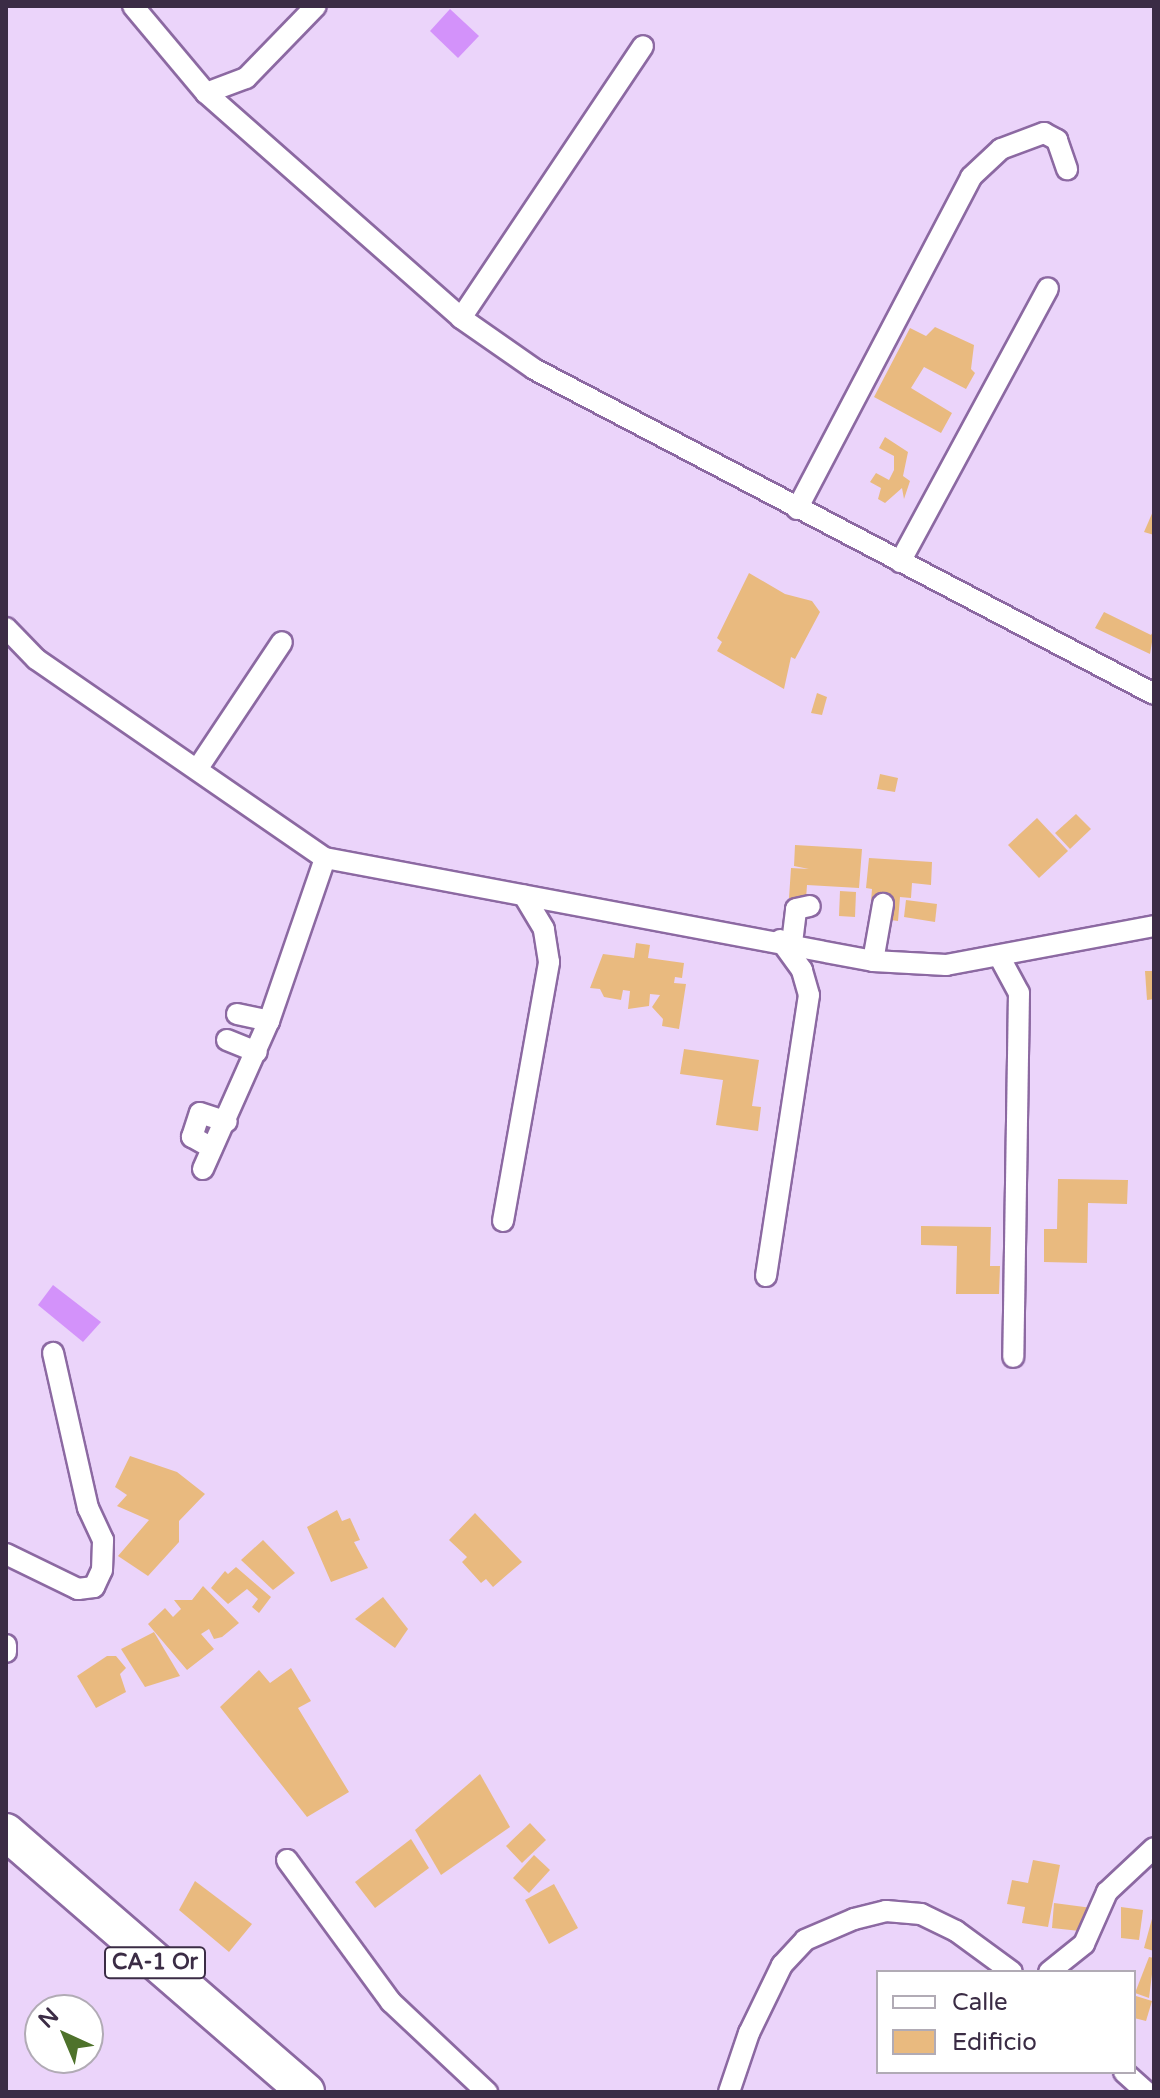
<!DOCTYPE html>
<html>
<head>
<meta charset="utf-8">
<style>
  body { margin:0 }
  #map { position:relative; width:1160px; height:2098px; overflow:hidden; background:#ebd4fa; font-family:"Varela Round",sans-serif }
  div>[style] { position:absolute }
  .green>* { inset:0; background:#d392fa }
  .building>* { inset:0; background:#e9ba7f }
  .roads { filter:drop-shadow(2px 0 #8c69a2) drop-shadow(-2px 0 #8c69a2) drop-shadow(0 2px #8c69a2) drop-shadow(0 -2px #8c69a2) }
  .street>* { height:20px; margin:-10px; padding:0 10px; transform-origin:10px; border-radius:10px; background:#fff }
  .highway>* { height:36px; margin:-18px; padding:0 18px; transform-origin:18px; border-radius:18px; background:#fff }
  span { translate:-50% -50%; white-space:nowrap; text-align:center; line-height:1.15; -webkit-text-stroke:7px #fff; paint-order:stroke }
  .shield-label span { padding:2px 6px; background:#fff; border:2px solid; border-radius:6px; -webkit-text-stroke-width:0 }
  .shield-label { font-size:22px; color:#3b2c45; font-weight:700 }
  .frame { position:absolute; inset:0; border:8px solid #3b2c45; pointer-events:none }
  .legend { position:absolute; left:876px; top:1970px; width:260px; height:104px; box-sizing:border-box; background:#fff; border:2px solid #b1abb5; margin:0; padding:10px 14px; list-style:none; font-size:24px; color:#3b2c45 }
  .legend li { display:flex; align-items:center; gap:16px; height:40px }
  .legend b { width:40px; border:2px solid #b1abb5 }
  .north { position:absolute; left:24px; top:1994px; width:80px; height:80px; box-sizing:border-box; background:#fff; border:2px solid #b1abb5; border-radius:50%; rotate:316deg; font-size:22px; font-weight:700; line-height:32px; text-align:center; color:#3b2c45 }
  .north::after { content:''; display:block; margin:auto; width:28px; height:36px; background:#4e722b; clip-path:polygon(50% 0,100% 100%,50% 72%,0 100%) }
</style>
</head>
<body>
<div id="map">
  <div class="green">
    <div style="clip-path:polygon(450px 9px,479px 36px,458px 58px,430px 31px)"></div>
    <div style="clip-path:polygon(53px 1285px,101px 1322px,83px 1342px,38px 1305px)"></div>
  </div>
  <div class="building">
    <div style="clip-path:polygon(935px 327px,974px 345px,971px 369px,975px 373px,966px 389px,924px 367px,911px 388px,952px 413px,941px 433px,874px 397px,910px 328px,926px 336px)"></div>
    <div style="clip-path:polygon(885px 437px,908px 452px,903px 476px,910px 481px,904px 499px,902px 488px,885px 503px,878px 499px,881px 488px,870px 482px,876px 473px,889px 480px,894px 470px,894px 456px,879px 448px)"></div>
    <div style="clip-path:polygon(1154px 509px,1154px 535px,1144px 532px)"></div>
    <div style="clip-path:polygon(749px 573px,785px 594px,812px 601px,820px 612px,795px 659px,791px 657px,784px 689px,717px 651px,722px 642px,717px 638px)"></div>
    <div style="clip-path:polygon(1104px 612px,1151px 635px,1154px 630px,1150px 654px,1095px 628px)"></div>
    <div style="clip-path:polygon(817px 693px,827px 697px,822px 715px,811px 713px)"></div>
    <div style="clip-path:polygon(880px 774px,898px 778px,895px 792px,877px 789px)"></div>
    <div style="clip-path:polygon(1076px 814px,1091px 829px,1070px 849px,1055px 833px)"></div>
    <div style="clip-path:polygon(1037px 818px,1068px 851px,1039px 878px,1008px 845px)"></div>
    <div style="clip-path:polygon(795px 845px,862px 849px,859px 888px,807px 885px,806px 899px,789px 898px,791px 868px,809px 869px,794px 866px)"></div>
    <div style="clip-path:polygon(869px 858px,932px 862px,931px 885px,912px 883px,911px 898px,900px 897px,898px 921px,884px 919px,886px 902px,871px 901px,872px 889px,866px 888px)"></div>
    <div style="clip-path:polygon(840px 891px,856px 892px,855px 917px,839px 916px)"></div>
    <div style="clip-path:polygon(906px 900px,937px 904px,935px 922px,904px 917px)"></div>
    <div style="clip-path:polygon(636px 943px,650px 945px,648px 958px,684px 963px,682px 978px,675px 977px,674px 983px,686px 984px,679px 1029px,662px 1026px,663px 1019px,652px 1007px,660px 995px,650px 994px,649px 1006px,628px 1009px,630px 991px,623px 990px,621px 1000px,604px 997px,600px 989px,590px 988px,603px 954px,634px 958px)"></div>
    <div style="clip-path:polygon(1145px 971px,1154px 971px,1154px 999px,1147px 1000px)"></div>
    <div style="clip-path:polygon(684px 1049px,759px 1060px,752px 1106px,761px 1107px,758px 1131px,716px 1125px,723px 1080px,680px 1074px)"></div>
    <div style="clip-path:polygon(1058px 1179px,1128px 1180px,1127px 1204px,1088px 1203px,1087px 1263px,1044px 1262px,1044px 1229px,1057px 1229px)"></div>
    <div style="clip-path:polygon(921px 1226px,991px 1227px,990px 1266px,1000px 1266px,999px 1294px,956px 1294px,957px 1246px,921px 1245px)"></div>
    <div style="clip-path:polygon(130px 1456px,177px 1472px,205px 1494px,179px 1521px,179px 1542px,148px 1576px,118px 1556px,149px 1520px,117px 1506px,127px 1495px,115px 1487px)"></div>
    <div style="clip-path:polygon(337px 1510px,342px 1521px,350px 1518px,360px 1540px,354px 1542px,368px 1568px,331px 1582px,307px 1527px)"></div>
    <div style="clip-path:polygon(475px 1513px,522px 1562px,493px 1587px,486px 1579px,481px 1583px,462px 1562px,467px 1557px,449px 1540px)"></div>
    <div style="clip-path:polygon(263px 1540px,295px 1573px,273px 1590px,241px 1560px)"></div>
    <div style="clip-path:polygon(236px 1567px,271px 1597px,259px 1613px,252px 1607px,258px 1599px,247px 1589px,228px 1604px,211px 1588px,225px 1571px,228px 1574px)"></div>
    <div style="clip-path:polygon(203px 1586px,239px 1623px,222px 1637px,214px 1639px,209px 1629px,201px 1634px,214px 1649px,187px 1670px,148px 1624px,165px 1608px,173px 1617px,181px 1609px,174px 1600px,192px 1600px)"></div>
    <div style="clip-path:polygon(383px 1597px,408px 1629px,395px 1648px,355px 1619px)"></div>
    <div style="clip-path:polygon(154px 1632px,180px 1676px,145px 1687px,121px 1649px)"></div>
    <div style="clip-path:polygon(107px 1656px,116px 1656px,126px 1668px,120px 1674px,126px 1692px,96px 1708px,77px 1676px)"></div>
    <div style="clip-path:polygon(291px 1668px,311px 1701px,298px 1708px,349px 1792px,307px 1817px,220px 1707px,259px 1670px,270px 1683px)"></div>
    <div style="clip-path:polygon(480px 1774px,510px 1827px,441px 1875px,415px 1830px)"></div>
    <div style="clip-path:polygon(530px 1823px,546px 1840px,522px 1863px,506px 1846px)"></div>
    <div style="clip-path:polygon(411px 1839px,429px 1868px,375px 1908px,355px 1882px)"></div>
    <div style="clip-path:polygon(534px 1855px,550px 1870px,529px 1893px,513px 1878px)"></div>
    <div style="clip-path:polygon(1033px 1860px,1060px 1865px,1048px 1927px,1022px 1923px,1025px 1907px,1007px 1904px,1012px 1880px,1028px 1883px)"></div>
    <div style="clip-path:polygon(195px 1881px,252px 1924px,229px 1952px,179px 1910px)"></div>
    <div style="clip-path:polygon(554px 1884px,578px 1928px,549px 1944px,525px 1900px)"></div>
    <div style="clip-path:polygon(1054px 1903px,1092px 1908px,1089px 1932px,1052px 1928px)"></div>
    <div style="clip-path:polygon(1121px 1907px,1143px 1910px,1139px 1940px,1121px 1938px)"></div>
    <div style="clip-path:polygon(1153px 1915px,1154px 1915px,1154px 1951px,1144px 1948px)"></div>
    <div style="clip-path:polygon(1149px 1957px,1154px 1958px,1149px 1998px,1135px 1993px)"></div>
    <div style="clip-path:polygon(1136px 1996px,1152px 2001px,1146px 2021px,1134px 2018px)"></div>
  </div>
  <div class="roads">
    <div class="street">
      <div style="left:133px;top:6px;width:114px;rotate:50deg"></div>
      <div style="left:206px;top:93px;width:340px;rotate:41.4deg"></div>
      <div style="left:461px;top:318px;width:89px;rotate:34.9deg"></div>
      <div style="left:534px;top:369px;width:700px;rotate:27.66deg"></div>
      <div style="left:206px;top:93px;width:43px;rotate:-20.6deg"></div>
      <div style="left:246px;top:78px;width:100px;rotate:-45.8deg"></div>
      <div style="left:461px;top:318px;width:327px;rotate:-56.2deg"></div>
      <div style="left:797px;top:509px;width:375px;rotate:-62.3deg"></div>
      <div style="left:971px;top:177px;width:41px;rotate:-43deg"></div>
      <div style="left:1001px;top:149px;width:46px;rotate:-20.4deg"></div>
      <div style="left:1044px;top:133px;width:15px;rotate:28deg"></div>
      <div style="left:1057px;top:140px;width:31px;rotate:71deg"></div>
      <div style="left:900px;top:562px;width:311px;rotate:-61.6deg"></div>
      <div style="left:6px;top:628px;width:43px;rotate:45.9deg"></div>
      <div style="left:36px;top:659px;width:351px;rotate:34.6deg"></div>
      <div style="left:325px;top:858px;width:558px;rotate:10.64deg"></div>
      <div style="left:873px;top:961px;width:73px;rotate:3.1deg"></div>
      <div style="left:946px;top:965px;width:212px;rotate:-10.6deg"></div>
      <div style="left:198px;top:768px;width:151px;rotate:-56.3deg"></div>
      <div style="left:792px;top:943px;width:34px;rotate:-83deg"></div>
      <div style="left:796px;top:909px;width:14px;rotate:-12deg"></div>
      <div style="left:999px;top:956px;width:42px;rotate:61.6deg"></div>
      <div style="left:1019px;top:993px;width:364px;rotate:90.9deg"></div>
      <div style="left:873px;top:961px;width:58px;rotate:-80deg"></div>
      <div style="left:237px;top:1014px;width:33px;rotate:12deg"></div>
      <div style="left:227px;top:1040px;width:32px;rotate:22deg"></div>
      <div style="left:212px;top:1148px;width:23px;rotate:-151deg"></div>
      <div style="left:192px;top:1137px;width:25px;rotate:-72deg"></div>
      <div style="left:200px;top:1113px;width:28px;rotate:18deg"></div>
      <div style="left:203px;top:1169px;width:162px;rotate:-66deg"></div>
      <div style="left:269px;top:1021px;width:172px;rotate:-71deg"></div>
      <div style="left:503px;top:1221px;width:263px;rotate:-79.9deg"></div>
      <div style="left:549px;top:962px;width:33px;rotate:-99deg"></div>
      <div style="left:544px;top:929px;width:39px;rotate:-121deg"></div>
      <div style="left:766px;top:1276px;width:284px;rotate:-81.3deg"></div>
      <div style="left:809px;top:995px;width:26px;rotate:-106deg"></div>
      <div style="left:802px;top:970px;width:37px;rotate:-126deg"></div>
      <div style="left:6px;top:1554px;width:80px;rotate:25.9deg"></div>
      <div style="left:78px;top:1589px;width:16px;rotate:-7deg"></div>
      <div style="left:94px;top:1587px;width:19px;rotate:-65deg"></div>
      <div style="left:102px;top:1570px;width:30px;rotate:-88deg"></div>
      <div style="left:103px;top:1540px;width:35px;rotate:-115deg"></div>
      <div style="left:88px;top:1508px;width:159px;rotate:-102.7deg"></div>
      <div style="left:6px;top:1645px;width:7px;rotate:90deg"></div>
      <div style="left:287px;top:1860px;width:176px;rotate:53.8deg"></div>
      <div style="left:391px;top:2002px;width:132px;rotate:43.2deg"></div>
      <div style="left:1049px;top:1972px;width:45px;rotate:-38.7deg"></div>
      <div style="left:1084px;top:1944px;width:57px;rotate:-66.1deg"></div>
      <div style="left:1107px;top:1892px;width:64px;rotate:-43.1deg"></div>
      <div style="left:1124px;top:2072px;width:30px;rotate:42deg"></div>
      <div style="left:729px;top:2092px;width:62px;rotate:-71.3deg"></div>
      <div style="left:749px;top:2033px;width:76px;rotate:-64.1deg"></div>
      <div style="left:782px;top:1965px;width:34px;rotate:-47deg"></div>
      <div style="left:805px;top:1940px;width:53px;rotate:-23.2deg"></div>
      <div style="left:854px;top:1919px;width:33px;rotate:-14deg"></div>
      <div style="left:886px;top:1911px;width:35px;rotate:5deg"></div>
      <div style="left:921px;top:1914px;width:39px;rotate:26deg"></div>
      <div style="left:956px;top:1931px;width:69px;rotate:36.2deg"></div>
    </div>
    <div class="highway">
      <div style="left:6px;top:1832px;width:397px;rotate:40.9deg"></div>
    </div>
  </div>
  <div class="shield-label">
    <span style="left:155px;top:1963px">CA-1 Or</span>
  </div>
  <div class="frame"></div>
  <ul class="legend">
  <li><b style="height:10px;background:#fff"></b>Calle</li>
  <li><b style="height:22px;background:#e9ba7f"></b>Edificio</li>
  </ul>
  <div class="north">N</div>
</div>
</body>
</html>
